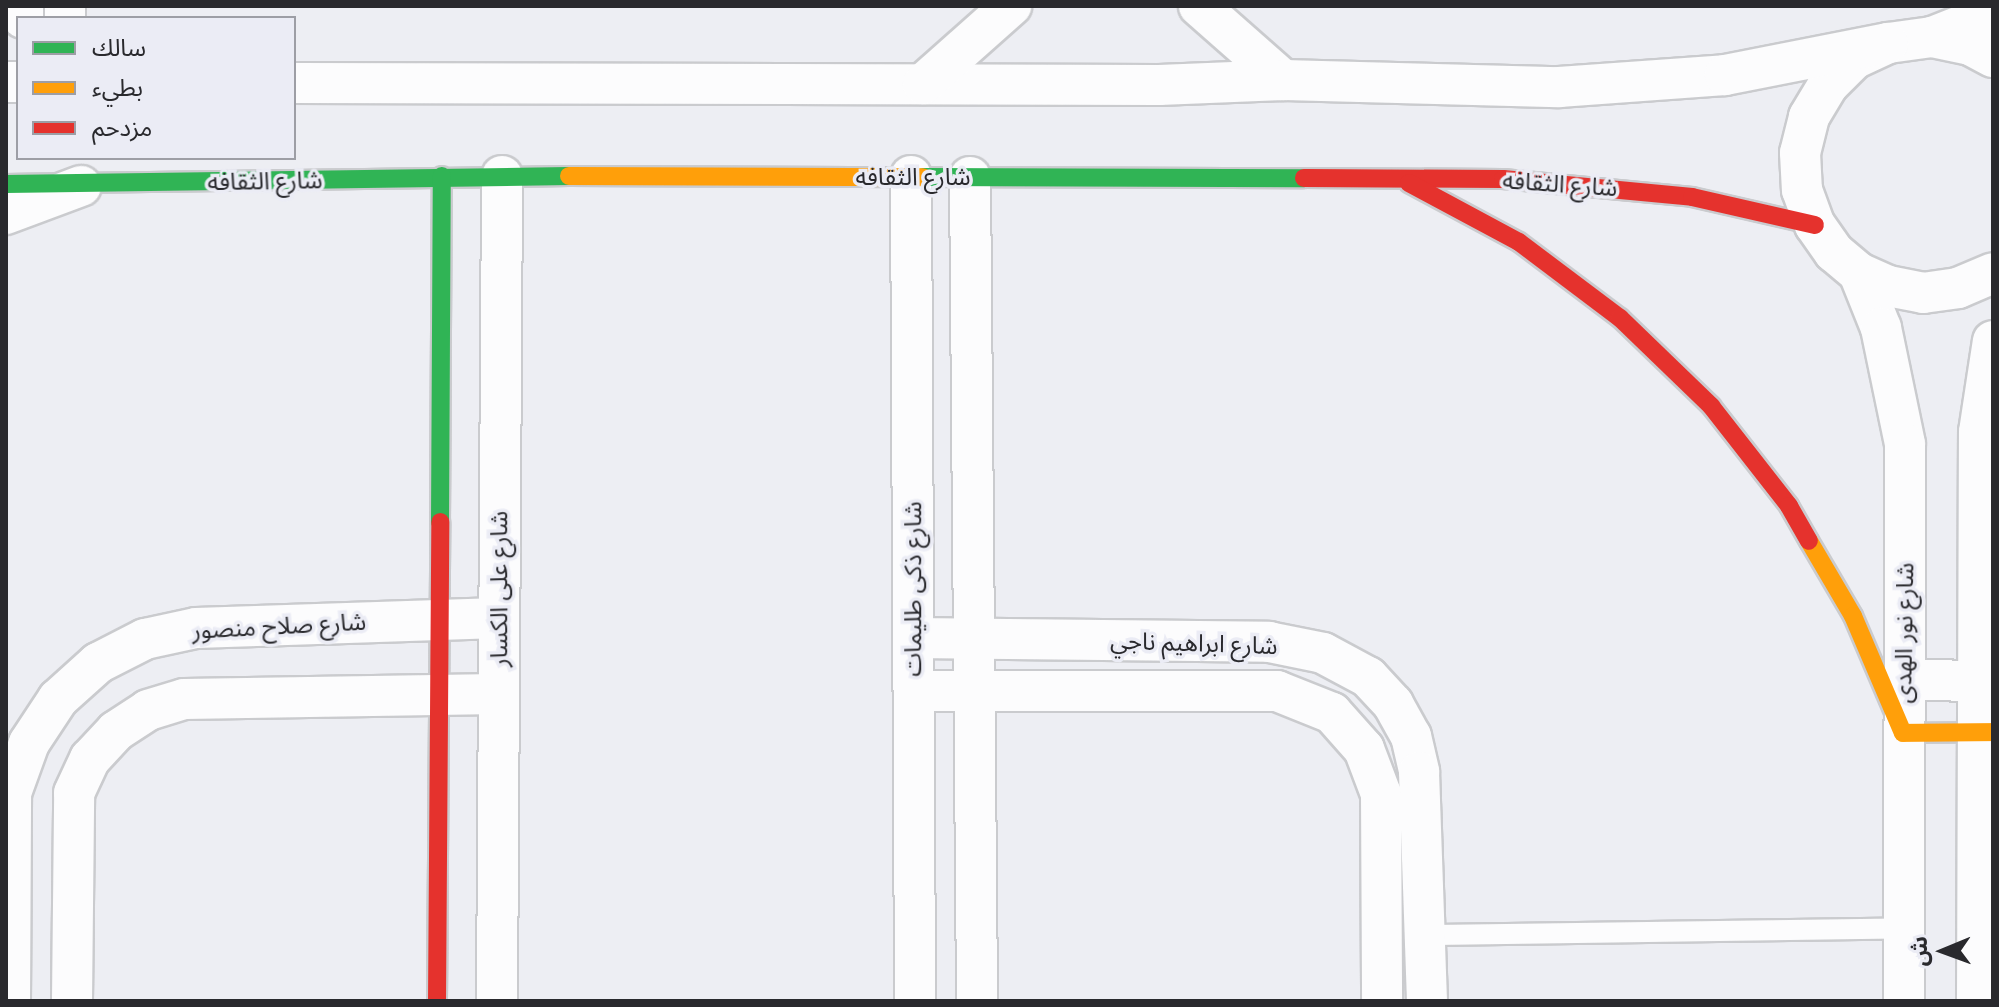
<!DOCTYPE html>
<html>
<head>
<meta charset="utf-8">
<style>
  body { margin:0 }
  #map { position:relative; width:1999px; height:1007px; overflow:hidden; background:#edeef3; font-family:"Space Grotesk","Noto Sans Arabic",sans-serif }
  div>[style] { position:absolute }
  .roads { filter:drop-shadow(2px 0 #cacbce) drop-shadow(-2px 0 #cacbce) drop-shadow(0 2px #cacbce) drop-shadow(0 -2px #cacbce) }
  .lane>* { height:20px; margin:-10px; padding:0 10px; transform-origin:10px; border-radius:10px; background:#fcfcfd }
  .street>* { height:40px; margin:-20px; padding:0 20px; transform-origin:20px; border-radius:20px; background:#fcfcfd }
  .fast>* { height:18px; margin:-9px; padding:0 9px; transform-origin:9px; border-radius:9px; background:#30b455 }
  .slow>* { height:18px; margin:-9px; padding:0 9px; transform-origin:9px; border-radius:9px; background:#ff9f0a }
  .jam>* { height:18px; margin:-9px; padding:0 9px; transform-origin:9px; border-radius:9px; background:#e5322d }
  span { translate:-50% -50%; white-space:nowrap; text-align:center; line-height:1.15; -webkit-text-stroke:7px #ebecf5; paint-order:stroke }
  .street-label { font-size:24px; color:#29292d }
  .frame { position:absolute; inset:0; border:8px solid #29292d; pointer-events:none }
  .legend { position:absolute; left:16px; top:16px; width:280px; height:144px; box-sizing:border-box; background:#ebecf5; border:2px solid #9d9ea5; margin:0; padding:10px 14px; list-style:none; font-size:24px; color:#29292d }
  .legend li { display:flex; align-items:center; gap:16px; height:40px }
  .legend b { width:40px; border:2px solid #9d9ea5 }
  .north { position:absolute; left:1903px; top:911px; width:80px; height:80px; -webkit-text-stroke:6px #ebecf5; paint-order:stroke; rotate:269deg; font-size:22px; font-weight:700; line-height:32px; text-align:center; color:#29292d }
  .north::after { content:''; display:block; margin:auto; width:28px; height:36px; background:#29292d; clip-path:polygon(50% 0,100% 100%,50% 72%,0 100%) }
</style>
</head>
<body>
<div id="map">
  <div class="roads">
    <div class="lane">
      <div style="left:1427px;top:935px;width:477px;rotate:-0.8deg"></div>
    </div>
    <div class="street">
      <div style="left:23px;top:6px;width:12px;rotate:90deg"></div>
      <div style="left:65px;top:6px;width:12px;rotate:90deg"></div>
      <div style="left:1199px;top:6px;width:112px;rotate:41.4deg"></div>
      <div style="left:1932px;top:37px;width:66px;rotate:-21.5deg"></div>
      <div style="left:1993px;top:57px;width:26px;rotate:-152deg"></div>
      <div style="left:1970px;top:45px;width:39px;rotate:-168deg"></div>
      <div style="left:1932px;top:37px;width:44px;rotate:172.2deg"></div>
      <div style="left:1888px;top:43px;width:38px;rotate:155deg"></div>
      <div style="left:1854px;top:59px;width:37px;rotate:135deg"></div>
      <div style="left:1828px;top:85px;width:37px;rotate:121deg"></div>
      <div style="left:1809px;top:117px;width:37px;rotate:104deg"></div>
      <div style="left:1800px;top:153px;width:37px;rotate:87deg"></div>
      <div style="left:1802px;top:190px;width:37px;rotate:70deg"></div>
      <div style="left:1815px;top:225px;width:33px;rotate:55deg"></div>
      <div style="left:1834px;top:252px;width:33px;rotate:40deg"></div>
      <div style="left:1859px;top:273px;width:32px;rotate:24deg"></div>
      <div style="left:1888px;top:286px;width:36px;rotate:11deg"></div>
      <div style="left:1923px;top:293px;width:35px;rotate:-8deg"></div>
      <div style="left:1958px;top:288px;width:38px;rotate:-23deg"></div>
      <div style="left:6px;top:82px;width:12px"></div>
      <div style="left:294px;top:83px;width:865px;rotate:0.13deg"></div>
      <div style="left:1159px;top:85px;width:124px;rotate:-2.3deg"></div>
      <div style="left:1283px;top:80px;width:276px;rotate:1.5deg"></div>
      <div style="left:1559px;top:87px;width:166px;rotate:-4.1deg"></div>
      <div style="left:1725px;top:75px;width:166px;rotate:-11.1deg"></div>
      <div style="left:923px;top:84px;width:118px;rotate:-41.6deg"></div>
      <div style="left:911px;top:176px;width:825px;rotate:89.72deg"></div>
      <div style="left:970px;top:177px;width:824px;rotate:89.51deg"></div>
      <div style="left:6px;top:214px;width:80px;rotate:-20.5deg"></div>
      <div style="left:1859px;top:273px;width:59px;rotate:68.2deg"></div>
      <div style="left:1881px;top:328px;width:118px;rotate:78.3deg"></div>
      <div style="left:1905px;top:444px;width:557px;rotate:90.1deg"></div>
      <div style="left:913px;top:638px;width:356px;rotate:0.6deg"></div>
      <div style="left:1269px;top:642px;width:55px;rotate:11.5deg"></div>
      <div style="left:1323px;top:653px;width:51px;rotate:28.1deg"></div>
      <div style="left:1368px;top:677px;width:37px;rotate:47deg"></div>
      <div style="left:1393px;top:704px;width:37px;rotate:61deg"></div>
      <div style="left:1411px;top:736px;width:37px;rotate:77deg"></div>
      <div style="left:1419px;top:772px;width:229px;rotate:88deg"></div>
      <div style="left:1903px;top:680px;width:90px;rotate:0.6deg"></div>
      <div style="left:914px;top:691px;width:363px"></div>
      <div style="left:1277px;top:691px;width:59px;rotate:21.8deg"></div>
      <div style="left:1332px;top:713px;width:48px;rotate:48.4deg"></div>
      <div style="left:1364px;top:749px;width:48px;rotate:69.3deg"></div>
      <div style="left:1381px;top:794px;width:207px;rotate:89.7deg"></div>
      <div style="left:10px;top:1001px;width:208px;rotate:-89.7deg"></div>
      <div style="left:11px;top:793px;width:53px;rotate:-70.2deg"></div>
      <div style="left:29px;top:743px;width:53px;rotate:-56.6deg"></div>
      <div style="left:58px;top:699px;width:54px;rotate:-42deg"></div>
      <div style="left:98px;top:663px;width:53px;rotate:-27.1deg"></div>
      <div style="left:145px;top:639px;width:52px;rotate:-12.2deg"></div>
      <div style="left:196px;top:628px;width:303px;rotate:-1.9deg"></div>
      <div style="left:72px;top:1001px;width:208px;rotate:-89.4deg"></div>
      <div style="left:74px;top:793px;width:38px;rotate:-65deg"></div>
      <div style="left:90px;top:759px;width:38px;rotate:-47deg"></div>
      <div style="left:116px;top:731px;width:38px;rotate:-33deg"></div>
      <div style="left:148px;top:710px;width:38px;rotate:-17deg"></div>
      <div style="left:184px;top:699px;width:314px;rotate:-0.9deg"></div>
      <div style="left:497px;top:1001px;width:825px;rotate:-89.65deg"></div>
      <div style="left:1977px;top:1001px;width:569px;rotate:-89.8deg"></div>
      <div style="left:1979px;top:432px;width:92px;rotate:-81.3deg"></div>
    </div>
    <div class="fast">
      <div style="left:923px;top:177px;width:381px;rotate:0.2deg"></div>
      <div style="left:6px;top:184px;width:563px;rotate:-0.81deg"></div>
      <div style="left:440px;top:522px;width:346px;rotate:-89.7deg"></div>
    </div>
    <div class="slow">
      <div style="left:569px;top:176px;width:354px;rotate:0.2deg"></div>
      <div style="left:1809px;top:541px;width:87px;rotate:59.6deg"></div>
      <div style="left:1853px;top:616px;width:127px;rotate:66.9deg"></div>
      <div style="left:1903px;top:733px;width:90px;rotate:-0.6deg"></div>
    </div>
    <div class="jam">
      <div style="left:1304px;top:178px;width:199px;rotate:0.3deg"></div>
      <div style="left:1503px;top:179px;width:190px;rotate:5.4deg"></div>
      <div style="left:1692px;top:197px;width:126px;rotate:12.8deg"></div>
      <div style="left:1409px;top:183px;width:125px;rotate:28.2deg"></div>
      <div style="left:1519px;top:242px;width:126px;rotate:37deg"></div>
      <div style="left:1620px;top:318px;width:127px;rotate:44deg"></div>
      <div style="left:1711px;top:406px;width:127px;rotate:52deg"></div>
      <div style="left:1789px;top:506px;width:40px;rotate:60.3deg"></div>
      <div style="left:437px;top:1001px;width:479px;rotate:-89.6deg"></div>
    </div>
  </div>
  <div class="street-label">
    <span style="left:913px;top:177px">شارع الثقافه</span>
    <span style="left:265px;top:181px;rotate:-1deg">شارع الثقافه</span>
    <span style="left:1560px;top:184px;rotate:4deg">شارع الثقافه</span>
    <span style="left:499px;top:589px;rotate:-90deg">شارع على الكسار</span>
    <span style="left:913px;top:589px;rotate:-90deg">شارع ذكى طليمات</span>
    <span style="left:279px;top:626px;rotate:-3deg">شارع صلاح منصور</span>
    <span style="left:1904px;top:633px;rotate:-89deg">شارع نور الهدى</span>
    <span style="left:1194px;top:643px;rotate:2deg">شارع ابراهيم ناجي</span>
  </div>
  <div class="frame"></div>
  <ul class="legend">
  <li><b style="height:10px;background:#30b455"></b>سالك</li>
  <li><b style="height:10px;background:#ff9f0a"></b>بطيء</li>
  <li><b style="height:10px;background:#e5322d"></b>مزدحم</li>
  </ul>
  <div class="north">ش</div>
</div>
</body>
</html>
